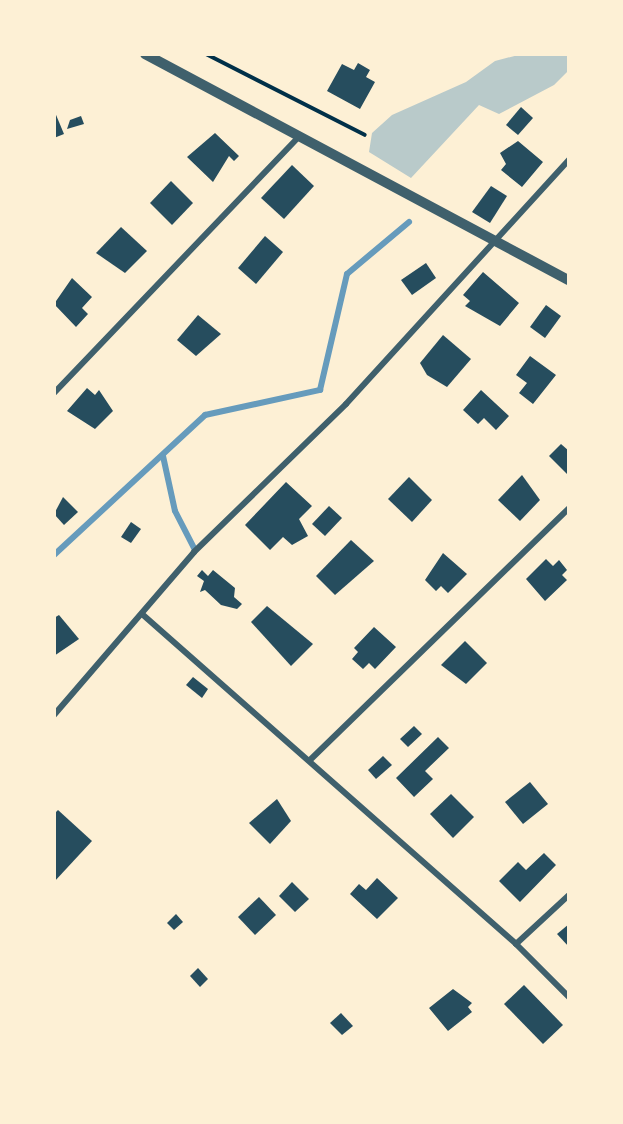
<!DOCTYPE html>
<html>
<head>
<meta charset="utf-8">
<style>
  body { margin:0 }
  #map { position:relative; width:623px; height:1124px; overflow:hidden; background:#fdf0d5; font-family:Rubik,sans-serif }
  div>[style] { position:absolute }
  .green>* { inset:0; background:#b9caca }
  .stream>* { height:6px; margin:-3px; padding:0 3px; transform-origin:3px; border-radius:3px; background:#669bbc }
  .building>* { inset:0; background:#264d5e }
  .path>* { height:4px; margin:-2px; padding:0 2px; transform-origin:2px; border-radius:2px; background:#003049 }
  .minor>* { height:6px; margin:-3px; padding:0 3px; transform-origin:3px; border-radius:3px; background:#3f606c }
  .tertiary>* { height:10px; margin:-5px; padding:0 5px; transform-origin:5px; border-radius:5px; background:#3f606c }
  span { translate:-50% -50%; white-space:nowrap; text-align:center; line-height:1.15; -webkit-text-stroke:5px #fdf0d5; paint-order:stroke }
  .frame { position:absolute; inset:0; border:56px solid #fdf0d5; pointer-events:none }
</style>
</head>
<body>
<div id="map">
  <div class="green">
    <div style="clip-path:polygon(522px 54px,569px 54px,569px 70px,554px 85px,499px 114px,479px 105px,411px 178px,369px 152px,372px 133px,392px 115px,466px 82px,495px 61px)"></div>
  </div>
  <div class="stream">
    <div style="left:163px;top:456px;width:56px;rotate:77.7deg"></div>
    <div style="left:175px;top:511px;width:42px;rotate:62.8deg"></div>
    <div style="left:54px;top:555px;width:206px;rotate:-42.8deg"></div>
    <div style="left:205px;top:415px;width:118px;rotate:-12.3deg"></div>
    <div style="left:320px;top:390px;width:119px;rotate:-76.9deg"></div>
    <div style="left:347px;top:274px;width:81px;rotate:-40deg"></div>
  </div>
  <div class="building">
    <div style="clip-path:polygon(358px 63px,370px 70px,366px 77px,375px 82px,360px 109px,327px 91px,342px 64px,354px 70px)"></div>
    <div style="clip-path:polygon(521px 107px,533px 118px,518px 135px,506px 125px)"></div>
    <div style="clip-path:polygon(54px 110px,64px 134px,54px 138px)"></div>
    <div style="clip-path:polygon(81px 116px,84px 124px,67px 129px,70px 120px)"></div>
    <div style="clip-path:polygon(215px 133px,239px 156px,234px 161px,229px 156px,213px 182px,187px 157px)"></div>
    <div style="clip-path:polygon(518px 141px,543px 162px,522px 187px,501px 170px,506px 164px,500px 153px)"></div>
    <div style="clip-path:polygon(292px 165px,314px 186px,284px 219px,261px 198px)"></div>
    <div style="clip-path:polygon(171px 181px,193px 203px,172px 225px,150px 203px)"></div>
    <div style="clip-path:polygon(491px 186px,507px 196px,490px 223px,472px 212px)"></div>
    <div style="clip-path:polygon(121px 227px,147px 251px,125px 273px,96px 253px)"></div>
    <div style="clip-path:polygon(265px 236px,283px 252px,256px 284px,238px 268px)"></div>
    <div style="clip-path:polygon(426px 263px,436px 278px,412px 295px,401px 280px)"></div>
    <div style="clip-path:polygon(483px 272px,519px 303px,500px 326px,465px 306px,470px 301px,463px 295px)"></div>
    <div style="clip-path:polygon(72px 278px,92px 297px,82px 308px,88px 314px,76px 327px,54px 304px)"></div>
    <div style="clip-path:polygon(546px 305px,561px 316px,545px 338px,530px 327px)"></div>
    <div style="clip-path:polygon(198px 315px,221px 334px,196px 356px,177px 340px)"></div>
    <div style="clip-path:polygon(443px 335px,471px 359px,447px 387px,427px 375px,420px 363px)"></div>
    <div style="clip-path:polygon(530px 356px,556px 375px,533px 404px,519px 393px,527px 383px,516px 375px)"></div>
    <div style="clip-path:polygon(87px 388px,95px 395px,99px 390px,113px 411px,95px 429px,67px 411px)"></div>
    <div style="clip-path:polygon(481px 390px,509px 416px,496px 430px,484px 418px,478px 424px,463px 410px)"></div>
    <div style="clip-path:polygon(561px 444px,569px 451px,567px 474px,549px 456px)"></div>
    <div style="clip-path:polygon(522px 475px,540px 500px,520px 521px,498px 500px)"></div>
    <div style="clip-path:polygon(409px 477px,432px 500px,412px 522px,388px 499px)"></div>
    <div style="clip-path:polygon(286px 482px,312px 506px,299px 519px,308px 536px,292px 545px,283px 537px,270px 550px,245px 525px)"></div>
    <div style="clip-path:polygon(63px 497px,78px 512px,64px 525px,54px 514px)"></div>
    <div style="clip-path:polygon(329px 506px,342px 518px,325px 536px,312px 524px)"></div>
    <div style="clip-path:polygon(131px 522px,141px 529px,131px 543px,121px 537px)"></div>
    <div style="clip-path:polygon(351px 540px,374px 561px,335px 595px,316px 576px)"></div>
    <div style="clip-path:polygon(443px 553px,467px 574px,448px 593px,441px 586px,436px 591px,425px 580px)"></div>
    <div style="clip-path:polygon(546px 559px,553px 566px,559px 560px,567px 570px,562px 575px,567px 580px,545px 601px,526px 579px)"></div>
    <div style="clip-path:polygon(202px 570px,208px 576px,213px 570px,235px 588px,234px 597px,242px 604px,237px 609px,221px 605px,205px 590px,200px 592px,204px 581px,197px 576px)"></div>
    <div style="clip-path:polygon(267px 606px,313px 644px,291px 666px,251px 622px)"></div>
    <div style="clip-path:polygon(59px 615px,79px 639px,54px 656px,54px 618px)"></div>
    <div style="clip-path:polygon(374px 627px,396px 647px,375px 669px,369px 663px,363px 669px,352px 659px,358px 652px,354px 648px)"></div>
    <div style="clip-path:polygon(465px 641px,487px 663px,466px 684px,441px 665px)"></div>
    <div style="clip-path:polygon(193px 677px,208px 689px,202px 698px,186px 685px)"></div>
    <div style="clip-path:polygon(414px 726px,422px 734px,408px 747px,400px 739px)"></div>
    <div style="clip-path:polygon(438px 737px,449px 748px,425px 771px,433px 779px,414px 797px,396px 778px)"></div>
    <div style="clip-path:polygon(383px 756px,392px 765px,376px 779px,368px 770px)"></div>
    <div style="clip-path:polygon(530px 782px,548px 804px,523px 824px,505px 802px)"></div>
    <div style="clip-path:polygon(451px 794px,474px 817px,453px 838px,430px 814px)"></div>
    <div style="clip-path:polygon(277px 799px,291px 821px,270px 844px,249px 823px)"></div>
    <div style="clip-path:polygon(58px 810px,92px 841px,54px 882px,54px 814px)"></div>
    <div style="clip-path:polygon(544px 853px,556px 865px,520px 902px,499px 881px,518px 862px,526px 870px)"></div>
    <div style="clip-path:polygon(377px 878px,398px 898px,377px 919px,350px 894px,359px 884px,366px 890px)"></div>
    <div style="clip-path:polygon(292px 882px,309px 899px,295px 912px,279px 896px)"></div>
    <div style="clip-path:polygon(259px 897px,276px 915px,255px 935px,238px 917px)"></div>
    <div style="clip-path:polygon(176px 914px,183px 922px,174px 930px,167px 923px)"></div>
    <div style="clip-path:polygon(569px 924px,569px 947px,557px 934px)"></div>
    <div style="clip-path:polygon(198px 968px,208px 979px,200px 987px,190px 976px)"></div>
    <div style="clip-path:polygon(524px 985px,563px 1025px,543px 1044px,504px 1004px)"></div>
    <div style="clip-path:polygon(453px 989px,472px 1003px,468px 1007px,472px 1012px,448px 1031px,429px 1008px)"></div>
    <div style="clip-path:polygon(341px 1013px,353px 1026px,342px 1035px,330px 1023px)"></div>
  </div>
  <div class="path">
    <div style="left:206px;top:54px;width:178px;rotate:27deg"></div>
  </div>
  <div class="minor">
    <div style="left:54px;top:393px;width:353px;rotate:-46.3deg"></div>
    <div style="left:142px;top:614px;width:499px;rotate:41.4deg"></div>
    <div style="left:516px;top:944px;width:75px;rotate:45deg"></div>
    <div style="left:54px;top:715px;width:215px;rotate:-49.3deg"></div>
    <div style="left:194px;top:552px;width:212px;rotate:-44.2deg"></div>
    <div style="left:346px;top:404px;width:331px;rotate:-47.6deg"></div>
    <div style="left:310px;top:760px;width:361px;rotate:-44.2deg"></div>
    <div style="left:516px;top:944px;width:72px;rotate:-42.8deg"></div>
  </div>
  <div class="tertiary">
    <div style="left:145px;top:54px;width:480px;rotate:28.1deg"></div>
  </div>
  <div class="frame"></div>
</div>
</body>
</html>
